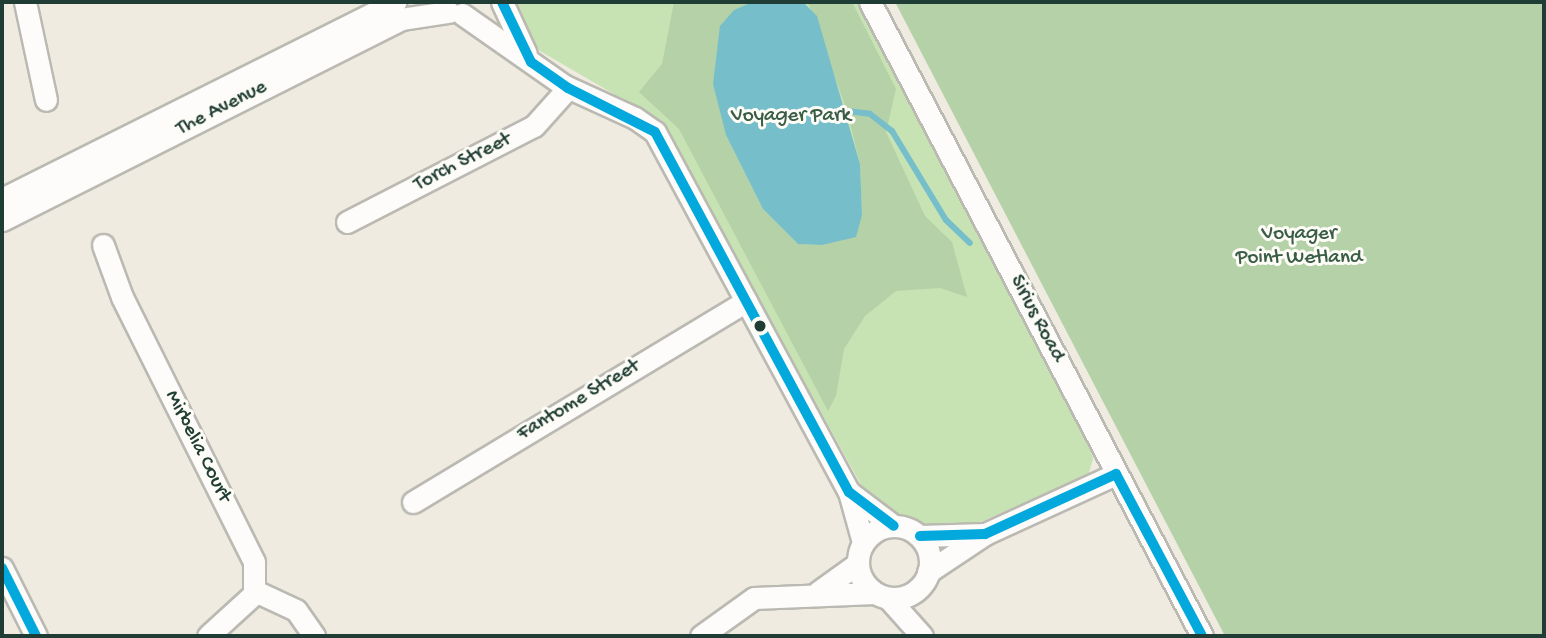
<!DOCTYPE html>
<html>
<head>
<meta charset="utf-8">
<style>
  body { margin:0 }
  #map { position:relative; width:1546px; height:638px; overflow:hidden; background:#f0ebe0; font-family:"Gochi Hand",sans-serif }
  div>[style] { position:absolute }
  .green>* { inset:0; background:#c7e3b3 }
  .forest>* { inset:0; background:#b5d1a7 }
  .water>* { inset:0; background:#76beca }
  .stream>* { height:6px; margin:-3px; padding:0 3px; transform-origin:3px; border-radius:3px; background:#76beca }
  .roads { filter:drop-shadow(2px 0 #bab9b2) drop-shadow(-2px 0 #bab9b2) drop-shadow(0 2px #bab9b2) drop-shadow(0 -2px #bab9b2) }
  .minor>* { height:21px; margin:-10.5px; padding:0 10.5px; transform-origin:10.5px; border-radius:10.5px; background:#fdfcfa }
  .minor>.ring { margin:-10.5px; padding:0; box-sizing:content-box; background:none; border:21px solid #fdfcfa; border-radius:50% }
  .bus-1>* { height:10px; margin:-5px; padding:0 5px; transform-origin:5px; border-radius:5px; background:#03a9dc }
  .dots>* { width:19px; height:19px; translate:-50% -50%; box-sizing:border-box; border:4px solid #fdfcf7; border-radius:50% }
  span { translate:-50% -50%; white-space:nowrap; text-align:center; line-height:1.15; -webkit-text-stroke:6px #fdfcf7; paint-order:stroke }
  .street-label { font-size:21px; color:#1f3d34 }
  .park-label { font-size:21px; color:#3a5d46 }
  .frame { position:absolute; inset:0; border:4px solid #1f3d34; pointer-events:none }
</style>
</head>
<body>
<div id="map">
  <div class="green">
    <div style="clip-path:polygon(509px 2px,860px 2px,1088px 437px,1093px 459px,1088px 476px,980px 522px,935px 527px,907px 520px,864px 490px,660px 121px,540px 51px,526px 37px)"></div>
  </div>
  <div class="forest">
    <div style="clip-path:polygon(674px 2px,752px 2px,734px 10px,726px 135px,763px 209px,798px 244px,822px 245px,862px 215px,860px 164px,847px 111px,809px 5px,803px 2px,852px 2px,896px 89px,886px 132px,925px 216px,952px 242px,967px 297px,940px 288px,896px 291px,865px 316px,844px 349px,836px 396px,828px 411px,679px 129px,639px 92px,662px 64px)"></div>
    <div style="clip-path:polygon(895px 2px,1544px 2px,1544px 636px,1225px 636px)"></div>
  </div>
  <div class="water">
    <div style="clip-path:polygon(752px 2px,803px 2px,817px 16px,860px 164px,862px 215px,856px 237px,822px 245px,798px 244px,763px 209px,726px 135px,713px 84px,720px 26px,734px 10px)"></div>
  </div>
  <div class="stream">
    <div style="left:847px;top:111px;width:23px;rotate:7deg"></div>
    <div style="left:870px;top:114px;width:28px;rotate:38deg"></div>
    <div style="left:892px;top:131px;width:104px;rotate:58.8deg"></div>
    <div style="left:946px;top:220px;width:33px;rotate:44deg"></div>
  </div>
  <div class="roads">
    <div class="minor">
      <div style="left:25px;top:2px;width:100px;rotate:77.9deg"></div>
      <div style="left:502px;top:2px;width:57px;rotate:65.2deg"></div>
      <div style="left:870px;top:2px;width:716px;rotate:62.36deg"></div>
      <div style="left:462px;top:14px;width:126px;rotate:35deg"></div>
      <div style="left:565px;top:86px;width:77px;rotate:24.6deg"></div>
      <div style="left:635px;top:118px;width:24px;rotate:35deg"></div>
      <div style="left:655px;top:132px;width:409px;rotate:61.7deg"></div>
      <div style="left:849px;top:492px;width:52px;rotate:74.4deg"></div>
      <div style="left:2px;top:199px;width:440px;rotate:-26.6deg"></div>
      <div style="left:2px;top:220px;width:447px;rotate:-26.7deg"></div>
      <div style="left:401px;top:19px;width:48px;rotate:-8.5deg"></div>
      <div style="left:347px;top:222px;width:210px;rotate:-27.2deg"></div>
      <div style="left:534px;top:126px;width:51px;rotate:-48.2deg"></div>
      <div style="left:103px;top:245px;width:55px;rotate:69.9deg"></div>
      <div style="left:122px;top:297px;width:296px;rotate:63.5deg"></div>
      <div style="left:254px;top:562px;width:32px;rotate:90deg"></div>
      <div style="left:254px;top:594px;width:62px;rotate:137.6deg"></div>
      <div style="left:849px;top:492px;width:56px;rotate:37.1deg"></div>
      <div style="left:413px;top:502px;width:389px;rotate:-31.1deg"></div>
      <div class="ring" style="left:858px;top:526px;width:51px;height:51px"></div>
      <div style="left:920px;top:536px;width:65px;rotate:-1.8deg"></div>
      <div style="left:2px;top:568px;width:76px;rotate:63.4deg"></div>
      <div style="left:928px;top:572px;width:69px;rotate:-33.7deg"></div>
      <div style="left:985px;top:534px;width:144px;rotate:-24.6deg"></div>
      <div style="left:255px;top:591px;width:45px;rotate:24.9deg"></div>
      <div style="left:296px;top:610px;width:32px;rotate:55deg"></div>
      <div style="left:818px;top:592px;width:48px;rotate:-35.7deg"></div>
      <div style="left:888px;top:598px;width:51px;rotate:48.2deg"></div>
      <div style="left:701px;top:636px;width:65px;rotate:-35.6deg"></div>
      <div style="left:754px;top:598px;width:121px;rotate:-2.4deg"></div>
    </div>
  </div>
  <div class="bus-1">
    <div style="left:502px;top:2px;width:67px;rotate:64.2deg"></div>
    <div style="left:531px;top:62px;width:45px;rotate:35.1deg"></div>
    <div style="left:568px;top:88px;width:97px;rotate:26.8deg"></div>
    <div style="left:655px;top:132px;width:409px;rotate:61.7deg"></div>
    <div style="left:849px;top:492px;width:56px;rotate:37.1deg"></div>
    <div style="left:1116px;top:474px;width:183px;rotate:62deg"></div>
    <div style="left:920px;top:536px;width:65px;rotate:-1.8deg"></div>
    <div style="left:985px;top:534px;width:144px;rotate:-24.6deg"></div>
    <div style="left:2px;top:568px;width:76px;rotate:63.4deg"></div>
  </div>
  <div class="dots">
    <div style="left:760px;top:326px;background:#1f3d34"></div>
  </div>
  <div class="street-label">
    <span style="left:222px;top:109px;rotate:-27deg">The Avenue</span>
    <span style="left:463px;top:163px;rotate:-27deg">Torch Street</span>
    <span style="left:1036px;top:319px;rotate:62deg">Sirius Road</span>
    <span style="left:579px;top:401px;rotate:-31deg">Fantome Street</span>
    <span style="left:197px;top:447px;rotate:63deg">Mirbelia Court</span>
  </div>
  <div class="park-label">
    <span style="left:791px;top:117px">Voyager Park</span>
    <span style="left:1299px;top:247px">Voyager<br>Point Wetland</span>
  </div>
  <div class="frame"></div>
</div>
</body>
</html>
